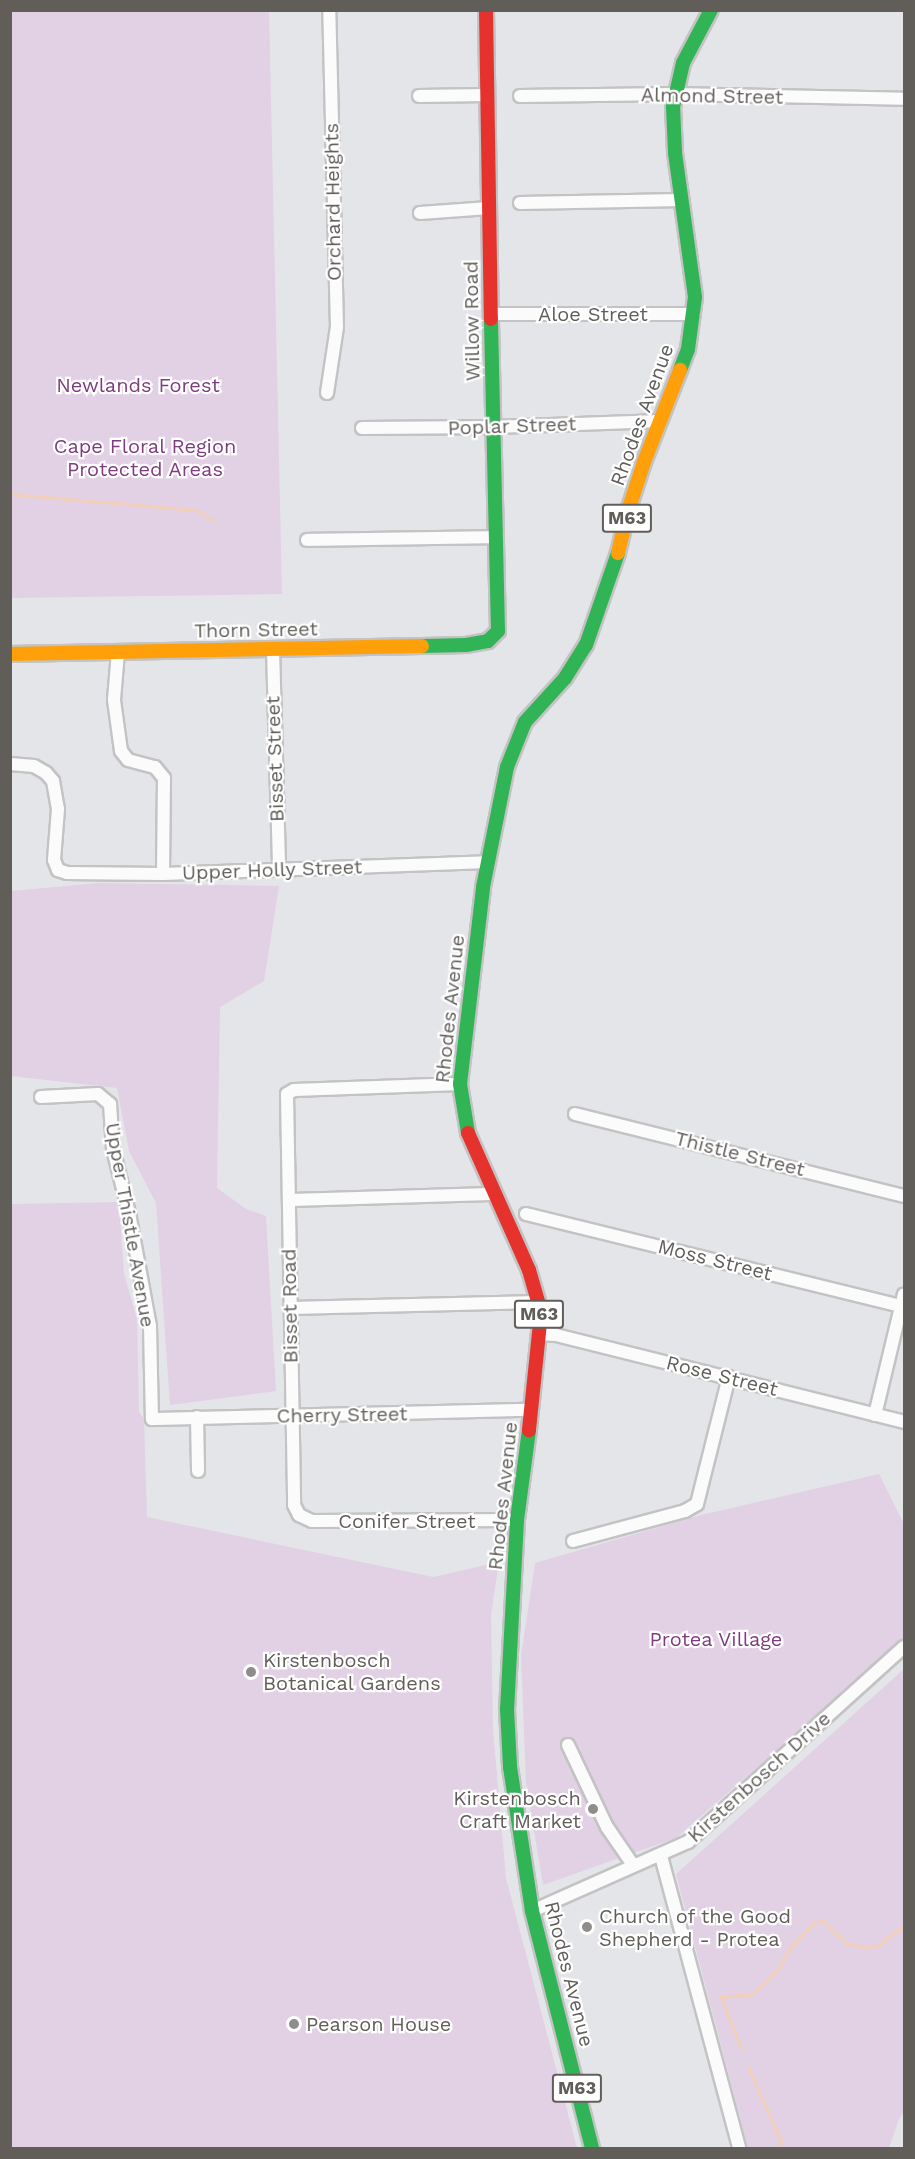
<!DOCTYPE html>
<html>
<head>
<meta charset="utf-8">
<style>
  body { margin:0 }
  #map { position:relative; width:915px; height:2159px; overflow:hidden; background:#e4e5e9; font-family:"Work Sans",sans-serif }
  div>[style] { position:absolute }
  .green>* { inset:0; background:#e2d0e5 }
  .stream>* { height:3px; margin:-1.5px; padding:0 1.5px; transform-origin:1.5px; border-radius:1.5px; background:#f2cfb9 }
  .roads { filter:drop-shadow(2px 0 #c3c3c4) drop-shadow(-2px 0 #c3c3c4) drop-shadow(0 2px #c3c3c4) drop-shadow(0 -2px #c3c3c4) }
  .street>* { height:12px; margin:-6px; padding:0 6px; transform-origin:6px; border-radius:6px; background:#fbfbfc }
  .fast>* { height:14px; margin:-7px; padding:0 7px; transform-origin:7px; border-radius:7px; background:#30b455 }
  .slow>* { height:14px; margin:-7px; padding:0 7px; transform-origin:7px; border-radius:7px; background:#ff9f0a }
  .jam>* { height:14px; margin:-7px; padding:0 7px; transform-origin:7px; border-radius:7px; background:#e5322d }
  .dots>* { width:16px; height:16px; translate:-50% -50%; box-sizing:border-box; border:3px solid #fff; border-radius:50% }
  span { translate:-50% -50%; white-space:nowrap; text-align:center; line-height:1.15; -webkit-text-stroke:4.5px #fff; paint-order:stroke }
  .shield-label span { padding:2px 4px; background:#fff; border:2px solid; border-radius:4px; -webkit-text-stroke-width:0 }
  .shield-label { font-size:18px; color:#615e5a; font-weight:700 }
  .street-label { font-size:20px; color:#615e5a }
  .park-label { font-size:20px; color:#7f3b7f }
  .poi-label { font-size:20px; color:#615e5a }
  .left { translate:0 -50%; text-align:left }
  .right { translate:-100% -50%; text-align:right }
  .frame { position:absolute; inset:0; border:12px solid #615e5a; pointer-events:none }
</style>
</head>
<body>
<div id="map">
  <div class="green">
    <div style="clip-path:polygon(10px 11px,269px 11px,282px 594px,11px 598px)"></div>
    <div style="clip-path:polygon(98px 883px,279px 886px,264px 981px,220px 1007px,217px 1188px,246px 1209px,266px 1216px,276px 1391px,170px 1405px,156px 1203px,129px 1151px,117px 1088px,11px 1076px,11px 891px)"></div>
    <div style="clip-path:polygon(119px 1202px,124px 1274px,137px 1319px,139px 1412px,144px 1419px,147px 1517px,433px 1577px,499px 1562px,491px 1615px,493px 1730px,506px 1878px,577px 2148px,11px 2148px,11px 1204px)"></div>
    <div style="clip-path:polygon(879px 1474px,904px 1524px,904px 1639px,676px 1838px,543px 1885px,526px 1783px,521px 1656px,535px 1563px,701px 1515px)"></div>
    <div style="clip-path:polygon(904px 1669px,904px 2112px,899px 2119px,889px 2148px,748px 2148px,676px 1874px)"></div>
  </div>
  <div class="stream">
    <div style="left:10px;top:494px;width:187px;rotate:4.9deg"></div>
    <div style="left:196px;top:510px;width:20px;rotate:30deg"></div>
    <div style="left:741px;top:2048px;width:55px;rotate:-111.4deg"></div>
    <div style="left:721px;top:1997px;width:32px;rotate:-5deg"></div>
    <div style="left:753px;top:1994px;width:30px;rotate:-44deg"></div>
    <div style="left:775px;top:1973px;width:32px;rotate:-58deg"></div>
    <div style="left:792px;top:1946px;width:31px;rotate:-48deg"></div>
    <div style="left:813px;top:1923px;width:10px;rotate:-11deg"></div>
    <div style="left:823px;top:1921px;width:32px;rotate:44deg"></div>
    <div style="left:846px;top:1943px;width:17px;rotate:13deg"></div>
    <div style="left:863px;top:1947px;width:14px;rotate:-4deg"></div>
    <div style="left:877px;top:1946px;width:34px;rotate:-37deg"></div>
    <div style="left:748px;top:2067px;width:81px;rotate:66deg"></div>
    <div style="left:781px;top:2141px;width:8px;rotate:120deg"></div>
  </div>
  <div class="roads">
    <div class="street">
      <div style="left:419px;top:96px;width:67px;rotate:-0.9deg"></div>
      <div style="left:520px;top:96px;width:154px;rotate:-0.7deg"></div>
      <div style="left:674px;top:94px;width:230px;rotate:1.2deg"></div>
      <div style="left:520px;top:203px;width:162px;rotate:-1.1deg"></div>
      <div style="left:420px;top:213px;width:69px;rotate:-4.1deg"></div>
      <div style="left:492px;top:314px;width:202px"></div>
      <div style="left:327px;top:393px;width:67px;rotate:-81.4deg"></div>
      <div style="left:337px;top:327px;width:317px;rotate:-91.4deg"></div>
      <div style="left:362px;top:428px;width:132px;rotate:-0.4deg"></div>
      <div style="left:494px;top:427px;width:167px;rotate:-2.1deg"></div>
      <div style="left:307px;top:540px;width:190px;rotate:-0.9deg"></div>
      <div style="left:273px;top:649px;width:219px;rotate:88.4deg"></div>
      <div style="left:118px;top:652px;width:48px;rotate:94.8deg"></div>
      <div style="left:114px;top:700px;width:51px;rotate:82.2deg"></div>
      <div style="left:121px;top:751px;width:11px;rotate:52deg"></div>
      <div style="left:128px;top:760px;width:28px;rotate:15deg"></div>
      <div style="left:155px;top:767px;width:14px;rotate:51deg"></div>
      <div style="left:164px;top:778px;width:96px;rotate:90.6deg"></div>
      <div style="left:10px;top:764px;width:24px;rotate:5deg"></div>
      <div style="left:34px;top:766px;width:14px;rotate:30deg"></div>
      <div style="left:46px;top:773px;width:11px;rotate:49deg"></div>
      <div style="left:53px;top:781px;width:28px;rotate:80deg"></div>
      <div style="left:58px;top:809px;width:51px;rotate:94.5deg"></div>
      <div style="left:54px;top:860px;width:11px;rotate:68deg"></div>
      <div style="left:58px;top:870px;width:9px;rotate:18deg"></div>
      <div style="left:67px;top:873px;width:96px;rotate:0.6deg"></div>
      <div style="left:163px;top:874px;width:324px;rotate:-2.1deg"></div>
      <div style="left:460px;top:1084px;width:166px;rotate:177.9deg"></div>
      <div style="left:294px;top:1090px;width:8px;rotate:150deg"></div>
      <div style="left:287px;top:1094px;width:411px;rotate:89deg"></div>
      <div style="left:294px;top:1505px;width:11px;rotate:63deg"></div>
      <div style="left:299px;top:1515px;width:14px;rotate:25deg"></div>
      <div style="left:312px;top:1521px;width:205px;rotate:-0.3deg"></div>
      <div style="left:41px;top:1097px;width:57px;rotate:-3deg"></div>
      <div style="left:98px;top:1094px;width:16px;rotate:40deg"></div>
      <div style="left:110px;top:1104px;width:45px;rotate:86.2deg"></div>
      <div style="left:113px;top:1149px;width:66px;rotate:76deg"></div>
      <div style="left:129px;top:1213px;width:115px;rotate:79.5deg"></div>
      <div style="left:150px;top:1326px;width:93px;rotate:88.8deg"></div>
      <div style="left:152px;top:1419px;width:380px;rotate:-1.4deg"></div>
      <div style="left:575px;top:1114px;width:339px;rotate:14deg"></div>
      <div style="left:289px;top:1200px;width:204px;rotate:-1.7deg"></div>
      <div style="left:526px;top:1214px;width:389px;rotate:13.8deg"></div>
      <div style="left:290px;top:1308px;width:248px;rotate:-1.4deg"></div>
      <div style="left:539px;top:1334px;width:17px;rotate:3deg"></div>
      <div style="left:556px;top:1335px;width:359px;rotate:14deg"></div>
      <div style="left:875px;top:1415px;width:124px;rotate:-76.5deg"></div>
      <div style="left:197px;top:1417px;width:54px;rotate:88.9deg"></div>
      <div style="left:573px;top:1541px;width:116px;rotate:-15deg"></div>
      <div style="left:685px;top:1511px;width:14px;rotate:-30deg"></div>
      <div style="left:697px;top:1504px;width:131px;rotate:-75.9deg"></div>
      <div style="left:568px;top:1745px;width:91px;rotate:64.6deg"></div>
      <div style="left:607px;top:1827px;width:46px;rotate:55.6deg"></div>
      <div style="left:661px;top:1856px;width:302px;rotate:75deg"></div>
      <div style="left:532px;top:1911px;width:171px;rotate:-23.9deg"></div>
      <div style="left:688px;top:1842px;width:291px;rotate:-42.1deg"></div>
    </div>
    <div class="fast">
      <div style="left:680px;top:370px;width:22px;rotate:-69deg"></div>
      <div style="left:688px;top:349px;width:52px;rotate:-82.3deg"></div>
      <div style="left:695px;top:297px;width:146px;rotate:-97.9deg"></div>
      <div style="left:675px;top:152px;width:45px;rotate:-92.5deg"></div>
      <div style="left:673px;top:107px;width:45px;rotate:-77.2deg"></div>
      <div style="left:683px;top:63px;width:60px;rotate:-62.2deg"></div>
      <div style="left:422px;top:646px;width:44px;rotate:-1.3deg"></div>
      <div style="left:466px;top:645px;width:22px;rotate:-10deg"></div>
      <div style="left:488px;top:641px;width:14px;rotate:-45deg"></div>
      <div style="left:498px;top:631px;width:312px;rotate:-91.3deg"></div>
      <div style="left:468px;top:1133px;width:50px;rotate:-99.3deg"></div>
      <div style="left:460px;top:1084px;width:198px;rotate:-83.3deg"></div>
      <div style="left:483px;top:887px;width:122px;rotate:-78.7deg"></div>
      <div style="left:507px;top:767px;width:48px;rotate:-68.2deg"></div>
      <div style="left:525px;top:722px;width:59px;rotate:-47.7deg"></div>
      <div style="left:565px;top:678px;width:39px;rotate:-58deg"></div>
      <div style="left:586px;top:645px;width:97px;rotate:-70.8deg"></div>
      <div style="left:529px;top:1430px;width:91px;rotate:97.6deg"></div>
      <div style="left:517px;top:1520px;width:189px;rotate:93deg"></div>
      <div style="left:507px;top:1709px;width:58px;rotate:87deg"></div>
      <div style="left:510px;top:1767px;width:146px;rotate:81.3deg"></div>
      <div style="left:532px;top:1911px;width:244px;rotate:75.8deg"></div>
    </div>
    <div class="slow">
      <div style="left:618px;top:553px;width:43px;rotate:-76.6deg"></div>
      <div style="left:628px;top:511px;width:52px;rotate:-71.9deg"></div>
      <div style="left:644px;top:462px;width:99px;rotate:-68.6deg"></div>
      <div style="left:10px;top:654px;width:412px;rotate:-1.1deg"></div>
    </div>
    <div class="jam">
      <div style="left:486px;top:10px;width:309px;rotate:89.1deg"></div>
      <div style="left:468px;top:1133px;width:150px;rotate:66deg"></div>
      <div style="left:529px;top:1270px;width:33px;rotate:74deg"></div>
      <div style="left:538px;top:1302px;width:21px;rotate:85deg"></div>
      <div style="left:540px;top:1323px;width:108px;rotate:95.9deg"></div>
    </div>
  </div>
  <div class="dots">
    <div style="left:251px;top:1672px;background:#8f8d8c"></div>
    <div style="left:593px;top:1809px;background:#8f8d8c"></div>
    <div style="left:587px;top:1927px;background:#8f8d8c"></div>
    <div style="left:294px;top:2024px;background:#8f8d8c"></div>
  </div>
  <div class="shield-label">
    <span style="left:627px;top:518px">M63</span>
    <span style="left:539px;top:1314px">M63</span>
    <span style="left:577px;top:2088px">M63</span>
  </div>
  <div class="street-label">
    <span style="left:712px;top:96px;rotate:1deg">Almond Street</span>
    <span style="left:333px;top:202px;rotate:-91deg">Orchard Heights</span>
    <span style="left:593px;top:314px">Aloe Street</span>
    <span style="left:472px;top:321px;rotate:-91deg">Willow Road</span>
    <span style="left:642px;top:415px;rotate:-70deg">Rhodes Avenue</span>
    <span style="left:512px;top:426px;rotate:-2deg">Poplar Street</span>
    <span style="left:256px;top:630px;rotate:-1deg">Thorn Street</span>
    <span style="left:275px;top:759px;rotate:-92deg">Bisset Street</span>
    <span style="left:272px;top:870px;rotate:-2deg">Upper Holly Street</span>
    <span style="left:450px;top:1009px;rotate:-84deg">Rhodes Avenue</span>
    <span style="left:740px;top:1154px;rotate:14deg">Thistle Street</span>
    <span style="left:130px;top:1225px;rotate:80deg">Upper Thistle Avenue</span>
    <span style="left:715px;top:1260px;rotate:14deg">Moss Street</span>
    <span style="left:290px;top:1306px;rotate:-91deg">Bisset Road</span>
    <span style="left:722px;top:1376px;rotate:14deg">Rose Street</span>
    <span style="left:342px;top:1415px;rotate:-1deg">Cherry Street</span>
    <span style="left:503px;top:1496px;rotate:-84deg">Rhodes Avenue</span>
    <span style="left:407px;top:1521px">Conifer Street</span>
    <span style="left:759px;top:1777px;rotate:-42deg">Kirstenbosch Drive</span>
    <span style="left:569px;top:1974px;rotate:76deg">Rhodes Avenue</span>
  </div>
  <div class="park-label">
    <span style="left:138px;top:385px">Newlands Forest</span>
    <span style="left:145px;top:458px">Cape Floral Region<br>Protected Areas</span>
    <span style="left:716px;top:1639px">Protea Village</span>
  </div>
  <div class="poi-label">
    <span class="left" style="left:263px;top:1672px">Kirstenbosch<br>Botanical Gardens</span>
    <span class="right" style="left:581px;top:1810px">Kirstenbosch<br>Craft Market</span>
    <span class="left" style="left:599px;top:1928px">Church of the Good<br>Shepherd - Protea</span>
    <span class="left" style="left:306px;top:2024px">Pearson House</span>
  </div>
  <div class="frame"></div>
</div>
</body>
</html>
